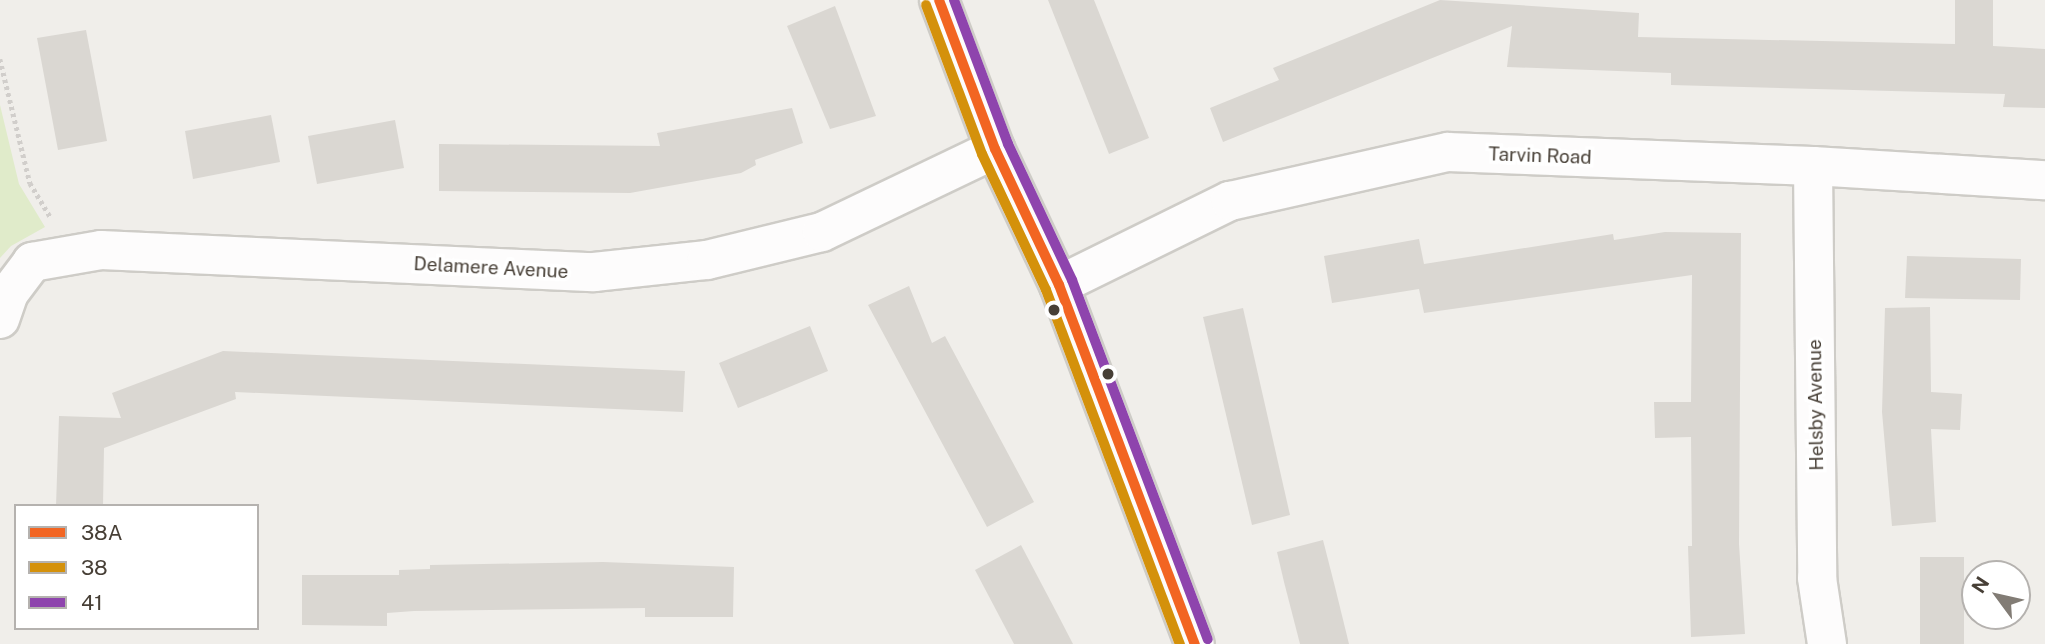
<!DOCTYPE html>
<html>
<head>
<meta charset="utf-8">
<style>
  body { margin:0 }
  #map { position:relative; width:2045px; height:644px; overflow:hidden; background:#f0eeea; font-family:"Public Sans",sans-serif }
  div>[style] { position:absolute }
  .green>* { inset:0; background:#e0ebca }
  .building>* { inset:0; background:#dad7d2 }
  .path>* { height:4.5px; margin-top:-2.25px; transform-origin:0; background:repeating-linear-gradient(90deg,#d1cecb 0 3.5px,transparent 0 7px) }
  .roads { filter:drop-shadow(2px 0 #ceccc7) drop-shadow(-2px 0 #ceccc7) drop-shadow(0 2px #ceccc7) drop-shadow(0 -2px #ceccc7) }
  .minor>* { height:38px; margin:-19px; padding:0 19px; transform-origin:19px; border-radius:19px; background:#fdfcfc }
  .bus-1>* { height:10px; margin:-5px; padding:0 5px; transform-origin:5px; border-radius:5px; background:#f26522 }
  .bus-2>* { height:10px; margin:-5px; padding:0 5px; transform-origin:5px; border-radius:5px; background:#d4910b }
  .bus-3>* { height:10px; margin:-5px; padding:0 5px; transform-origin:5px; border-radius:5px; background:#8e44ad }
  .dots>* { width:19px; height:19px; translate:-50% -50%; box-sizing:border-box; border:4px solid #fff; border-radius:50% }
  span { translate:-50% -50%; white-space:nowrap; text-align:center; line-height:1.15; -webkit-text-stroke:7px #fff; paint-order:stroke }
  .street-label { font-size:19px; color:#473f36 }
  .legend { position:absolute; left:14px; top:504px; width:245px; height:126px; box-sizing:border-box; background:#fff; border:2px solid #b5b2af; margin:0; padding:9px 12px; list-style:none; font-size:21px; color:#473f36 }
  .legend li { display:flex; align-items:center; gap:14px; height:35px }
  .legend b { width:35px; border:2px solid #b5b2af }
  .north { position:absolute; left:1961px; top:560px; width:70px; height:70px; box-sizing:border-box; background:#fff; border:2px solid #b5b2af; border-radius:50%; rotate:303deg; font-size:19px; font-weight:700; line-height:28px; text-align:center; color:#473f36 }
  .north::after { content:''; display:block; margin:auto; width:24px; height:32px; background:#827c75; clip-path:polygon(50% 0,100% 100%,50% 72%,0 100%) }
</style>
</head>
<body>
<div id="map">
  <div class="green">
    <div style="clip-path:polygon(0 105px,19px 184px,45px 227px,11px 246px,0 258px)"></div>
  </div>
  <div class="building">
    <div style="clip-path:polygon(1048px 0,1094px 0,1149px 138px,1109px 154px)"></div>
    <div style="clip-path:polygon(1440px 0,1639px 13px,1638px 37px,1955px 44px,1955px 0,1993px 0,1993px 46px,2045px 49px,2045px 108px,2003px 107px,2005px 94px,1671px 85px,1671px 73px,1507px 67px,1512px 26px,1223px 142px,1210px 108px,1279px 80px,1273px 68px)"></div>
    <div style="clip-path:polygon(835px 6px,876px 116px,830px 129px,787px 26px)"></div>
    <div style="clip-path:polygon(86px 30px,107px 141px,58px 150px,37px 38px)"></div>
    <div style="clip-path:polygon(792px 108px,803px 143px,755px 160px,756px 165px,741px 173px,630px 193px,439px 191px,439px 144px,660px 146px,657px 133px)"></div>
    <div style="clip-path:polygon(271px 115px,280px 162px,193px 179px,185px 131px)"></div>
    <div style="clip-path:polygon(395px 120px,404px 168px,317px 184px,308px 136px)"></div>
    <div style="clip-path:polygon(1665px 232px,1741px 233px,1739px 544px,1745px 634px,1691px 637px,1688px 546px,1692px 546px,1691px 437px,1655px 438px,1654px 402px,1691px 402px,1692px 275px,1424px 313px,1419px 289px,1332px 303px,1324px 256px,1419px 239px,1424px 264px,1613px 234px,1614px 240px)"></div>
    <div style="clip-path:polygon(1907px 256px,2021px 259px,2020px 300px,1905px 298px)"></div>
    <div style="clip-path:polygon(909px 286px,932px 343px,945px 336px,1034px 502px,987px 527px,868px 305px)"></div>
    <div style="clip-path:polygon(1930px 307px,1931px 392px,1962px 394px,1960px 430px,1931px 429px,1936px 522px,1892px 526px,1882px 412px,1885px 308px)"></div>
    <div style="clip-path:polygon(1243px 308px,1290px 515px,1252px 525px,1203px 317px)"></div>
    <div style="clip-path:polygon(810px 326px,828px 371px,738px 408px,719px 363px)"></div>
    <div style="clip-path:polygon(223px 351px,685px 371px,683px 412px,235px 392px,236px 399px,104px 448px,103px 506px,56px 506px,59px 416px,121px 418px,112px 393px)"></div>
    <div style="clip-path:polygon(1323px 540px,1335px 587px,1349px 644px,1300px 644px,1284px 582px,1277px 552px)"></div>
    <div style="clip-path:polygon(1021px 545px,1059px 617px,1073px 644px,1014px 644px,975px 570px)"></div>
    <div style="clip-path:polygon(1920px 557px,1964px 557px,1964px 644px,1920px 644px)"></div>
    <div style="clip-path:polygon(603px 562px,734px 567px,733px 617px,645px 617px,645px 608px,414px 611px,387px 613px,387px 626px,302px 625px,302px 575px,399px 575px,399px 570px,430px 569px,430px 565px)"></div>
  </div>
  <div class="path">
    <div style="left:0;top:59px;width:128px;rotate:76.4deg"></div>
    <div style="left:30px;top:183px;width:39px;rotate:59deg"></div>
  </div>
  <div class="roads">
    <div class="minor">
      <div style="left:939px;top:0;width:159px;rotate:69.4deg"></div>
      <div style="left:995px;top:149px;width:150px;rotate:64.8deg"></div>
      <div style="left:1059px;top:285px;width:384px;rotate:69.3deg"></div>
      <div style="left:1813px;top:166px;width:412px;rotate:89.4deg"></div>
      <div style="left:1817px;top:578px;width:67px;rotate:81.4deg"></div>
      <div style="left:1059px;top:285px;width:191px;rotate:-26.2deg"></div>
      <div style="left:1230px;top:201px;width:223px;rotate:-12.7deg"></div>
      <div style="left:1448px;top:152px;width:365px;rotate:2.2deg"></div>
      <div style="left:1813px;top:166px;width:232px;rotate:3.5deg"></div>
      <div style="left:0;top:319px;width:28px;rotate:-71deg"></div>
      <div style="left:9px;top:293px;width:39px;rotate:-53deg"></div>
      <div style="left:32px;top:262px;width:70px;rotate:-9.9deg"></div>
      <div style="left:101px;top:250px;width:493px;rotate:2.6deg"></div>
      <div style="left:594px;top:272px;width:114px;rotate:-6.1deg"></div>
      <div style="left:707px;top:260px;width:118px;rotate:-13.7deg"></div>
      <div style="left:822px;top:232px;width:192px;rotate:-25.6deg"></div>
    </div>
  </div>
  <div class="bus-1">
    <div style="left:939px;top:0;width:159px;rotate:69.4deg"></div>
    <div style="left:995px;top:149px;width:150px;rotate:64.8deg"></div>
    <div style="left:1059px;top:285px;width:384px;rotate:69.3deg"></div>
  </div>
  <div class="bus-2">
    <div style="left:926px;top:5px;width:159px;rotate:69.4deg"></div>
    <div style="left:982px;top:154px;width:150px;rotate:64.8deg"></div>
    <div style="left:1046px;top:290px;width:379px;rotate:69.3deg"></div>
  </div>
  <div class="bus-3">
    <div style="left:954px;top:0;width:154px;rotate:69.4deg"></div>
    <div style="left:1008px;top:144px;width:150px;rotate:64.8deg"></div>
    <div style="left:1072px;top:280px;width:384px;rotate:69.3deg"></div>
  </div>
  <div class="dots">
    <div style="left:1054px;top:310px;background:#473f36"></div>
    <div style="left:1108px;top:374px;background:#473f36"></div>
  </div>
  <div class="street-label">
    <span style="left:1540px;top:156px;rotate:2deg">Tarvin Road</span>
    <span style="left:491px;top:268px;rotate:3deg">Delamere Avenue</span>
    <span style="left:1816px;top:405px;rotate:-91deg">Helsby Avenue</span>
  </div>
  <ul class="legend">
  <li><b style="height:9px;background:#f26522"></b>38A</li>
  <li><b style="height:9px;background:#d4910b"></b>38</li>
  <li><b style="height:9px;background:#8e44ad"></b>41</li>
  </ul>
  <div class="north">N</div>
</div>
</body>
</html>
